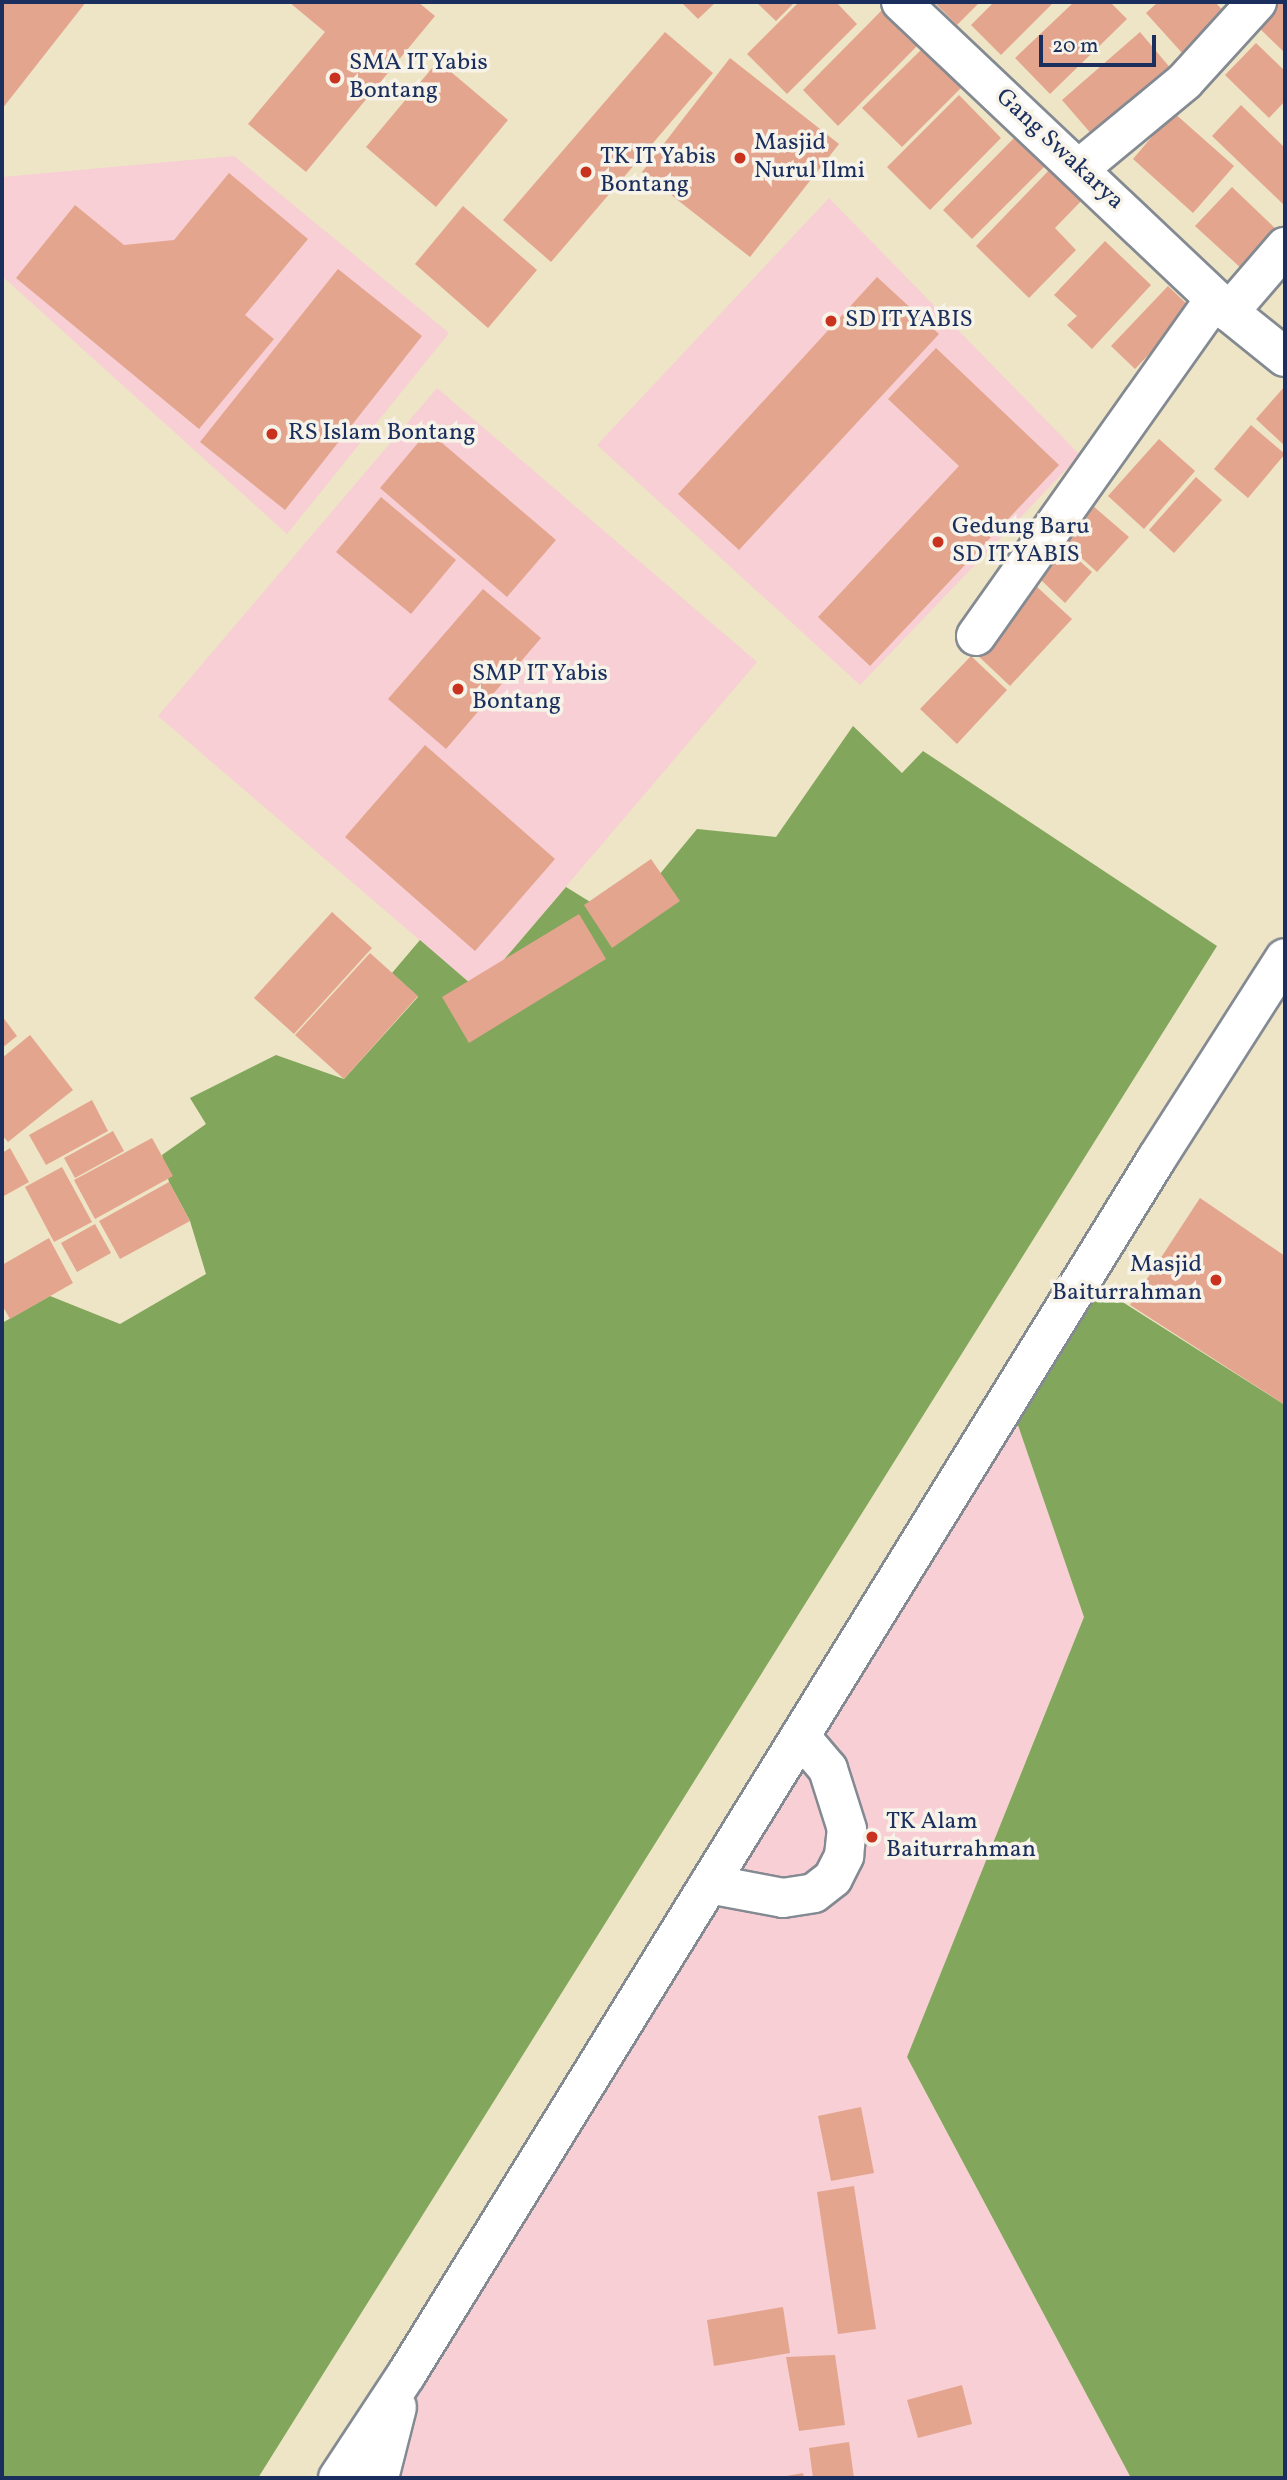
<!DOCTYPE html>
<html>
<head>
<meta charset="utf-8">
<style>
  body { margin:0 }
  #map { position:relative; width:1287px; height:2480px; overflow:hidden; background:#eee4c6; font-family:Vollkorn,serif }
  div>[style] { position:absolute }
  .built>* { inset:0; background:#f7cfd4 }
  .forest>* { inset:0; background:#81a65c }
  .building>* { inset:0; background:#e4a58e }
  .roads { filter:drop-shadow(2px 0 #848a92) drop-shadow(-2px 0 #848a92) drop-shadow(0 2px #848a92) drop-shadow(0 -2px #848a92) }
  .minor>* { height:38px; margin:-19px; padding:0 19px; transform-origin:19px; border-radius:19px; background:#fff }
  .dots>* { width:19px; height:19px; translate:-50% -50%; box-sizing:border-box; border:4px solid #f7f3e8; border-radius:50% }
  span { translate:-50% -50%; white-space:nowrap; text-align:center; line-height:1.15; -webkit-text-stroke:7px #f7f3e8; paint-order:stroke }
  .poi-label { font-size:24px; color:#1b2f5e }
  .left { translate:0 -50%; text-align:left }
  .right { translate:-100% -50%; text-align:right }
  .street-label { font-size:24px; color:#1b2f5e }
  .frame { position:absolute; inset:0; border:4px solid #1b2f5e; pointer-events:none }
  .scale { position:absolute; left:1039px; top:35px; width:117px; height:32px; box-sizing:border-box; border:4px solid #1b2f5e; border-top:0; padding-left:9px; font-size:21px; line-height:24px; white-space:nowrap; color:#1b2f5e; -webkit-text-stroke:5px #f7f3e8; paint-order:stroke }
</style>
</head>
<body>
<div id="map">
  <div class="built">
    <div style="clip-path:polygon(234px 156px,449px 333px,287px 534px,2px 276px,2px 177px)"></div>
    <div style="clip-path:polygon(829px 198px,1080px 455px,860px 685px,597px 445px)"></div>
    <div style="clip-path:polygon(437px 388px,757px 662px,478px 990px,158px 716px)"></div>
    <div style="clip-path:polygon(1012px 1408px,1084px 1617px,907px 2057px,1131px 2478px,379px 2478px,412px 2397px)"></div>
  </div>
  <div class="forest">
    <div style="clip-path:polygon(853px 726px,902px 773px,923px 751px,1217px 946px,258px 2478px,2px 2478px,2px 1323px,50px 1296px,120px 1324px,206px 1274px,190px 1221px,169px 1182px,162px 1155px,206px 1124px,190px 1098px,276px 1055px,344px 1079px,418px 997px,392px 973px,420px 940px,478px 990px,566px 887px,621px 921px,697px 829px,776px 837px)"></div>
    <div style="clip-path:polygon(1083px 1277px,1285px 1405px,1285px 2478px,1131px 2478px,907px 2057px,1084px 1617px,1012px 1408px)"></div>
  </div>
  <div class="building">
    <div style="clip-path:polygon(2px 2px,86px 2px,2px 109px)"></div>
    <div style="clip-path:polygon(289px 2px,418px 2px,435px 16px,306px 172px,248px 124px,325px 32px)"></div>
    <div style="clip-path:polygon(681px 2px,716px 2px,698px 19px)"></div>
    <div style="clip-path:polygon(756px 2px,795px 2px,776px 21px)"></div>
    <div style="clip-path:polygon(799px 2px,836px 2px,857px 24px,787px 94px,747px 54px)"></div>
    <div style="clip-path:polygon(934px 2px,980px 2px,957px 25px)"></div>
    <div style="clip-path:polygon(994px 2px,1054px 2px,1001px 55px,971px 25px)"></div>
    <div style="clip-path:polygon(1074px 2px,1110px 2px,1127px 19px,1050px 94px,1015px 58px)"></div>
    <div style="clip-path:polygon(1158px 2px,1215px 2px,1226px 14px,1183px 54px,1146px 13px)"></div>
    <div style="clip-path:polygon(1280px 2px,1285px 2px,1285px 53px,1257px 26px)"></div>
    <div style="clip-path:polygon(887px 5px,923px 40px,838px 126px,803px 90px)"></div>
    <div style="clip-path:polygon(665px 32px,713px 73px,551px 262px,503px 220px)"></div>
    <div style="clip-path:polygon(1140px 32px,1172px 70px,1094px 137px,1062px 100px)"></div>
    <div style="clip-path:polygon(1256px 43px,1285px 71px,1285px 101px,1269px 118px,1225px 75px)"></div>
    <div style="clip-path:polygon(925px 46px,964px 85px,902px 147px,862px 108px)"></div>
    <div style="clip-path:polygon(730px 58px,839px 144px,750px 257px,642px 172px)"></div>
    <div style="clip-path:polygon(438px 61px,508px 120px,436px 207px,366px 147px)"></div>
    <div style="clip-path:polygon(959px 95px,1001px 138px,930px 210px,887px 167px)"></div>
    <div style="clip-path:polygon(1241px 105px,1285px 148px,1285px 206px,1212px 136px)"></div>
    <div style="clip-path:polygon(1173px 112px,1234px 166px,1193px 213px,1133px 159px)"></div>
    <div style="clip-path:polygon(1021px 131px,1050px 161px,972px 239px,943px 210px)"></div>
    <div style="clip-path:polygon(1053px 166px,1085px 197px,1055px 228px,1076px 250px,1029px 298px,976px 246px)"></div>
    <div style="clip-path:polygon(229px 173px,308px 239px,245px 315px,274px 339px,199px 429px,16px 278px,75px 205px,124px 245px,174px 240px)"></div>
    <div style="clip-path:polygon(1232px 187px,1278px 231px,1242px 269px,1195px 226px)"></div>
    <div style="clip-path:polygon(463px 206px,537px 270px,488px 328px,415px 264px)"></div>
    <div style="clip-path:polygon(1105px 241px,1151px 285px,1092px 349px,1067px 325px,1077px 316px,1054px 295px)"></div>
    <div style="clip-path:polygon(338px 269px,422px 336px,285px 510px,200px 442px)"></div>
    <div style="clip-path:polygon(877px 277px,939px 334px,739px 550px,678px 494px)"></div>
    <div style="clip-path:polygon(1168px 286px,1192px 309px,1135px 369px,1111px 346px)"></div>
    <div style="clip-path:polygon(936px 348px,1059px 465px,870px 666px,818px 617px,959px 466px,888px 399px)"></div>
    <div style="clip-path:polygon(1285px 386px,1285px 446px,1256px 419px)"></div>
    <div style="clip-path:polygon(1251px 425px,1285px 454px,1248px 498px,1214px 469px)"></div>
    <div style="clip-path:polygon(428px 431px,556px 540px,507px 597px,380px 488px)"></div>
    <div style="clip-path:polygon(1159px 439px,1195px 471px,1144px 529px,1108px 496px)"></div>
    <div style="clip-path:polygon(1196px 477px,1222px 500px,1174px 553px,1149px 530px)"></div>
    <div style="clip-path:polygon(381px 497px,456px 560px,411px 614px,336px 552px)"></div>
    <div style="clip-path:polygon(1085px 499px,1129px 537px,1097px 572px,1054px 533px)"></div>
    <div style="clip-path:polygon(1066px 549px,1092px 572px,1065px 603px,1040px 579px)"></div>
    <div style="clip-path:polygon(1036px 586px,1072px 619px,1010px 686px,974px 652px)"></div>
    <div style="clip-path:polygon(483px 589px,541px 638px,446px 749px,388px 699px)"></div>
    <div style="clip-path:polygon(971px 656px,1007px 690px,957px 744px,920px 709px)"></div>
    <div style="clip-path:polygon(425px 745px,555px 859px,475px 951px,345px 837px)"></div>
    <div style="clip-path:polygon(651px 859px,680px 901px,612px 948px,584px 905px)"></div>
    <div style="clip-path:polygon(332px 912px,372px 948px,294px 1034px,254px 998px)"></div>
    <div style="clip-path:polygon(579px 914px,606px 959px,469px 1043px,442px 997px)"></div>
    <div style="clip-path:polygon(370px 953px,418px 996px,344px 1079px,295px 1035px)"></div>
    <div style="clip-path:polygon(2px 1016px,17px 1036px,2px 1048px)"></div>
    <div style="clip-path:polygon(30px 1035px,73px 1090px,8px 1142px,2px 1135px,2px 1058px)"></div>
    <div style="clip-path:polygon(92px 1100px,108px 1131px,46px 1165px,29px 1135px)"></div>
    <div style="clip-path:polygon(113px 1131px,124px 1151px,75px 1178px,64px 1158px)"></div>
    <div style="clip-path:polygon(152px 1138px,173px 1176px,95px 1219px,74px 1180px)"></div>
    <div style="clip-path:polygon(10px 1148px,29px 1182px,2px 1197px,2px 1153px)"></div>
    <div style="clip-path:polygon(62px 1167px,92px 1222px,54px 1242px,25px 1187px)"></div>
    <div style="clip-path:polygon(169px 1182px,190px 1221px,120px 1259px,99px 1221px)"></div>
    <div style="clip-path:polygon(1200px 1198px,1285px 1256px,1285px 1405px,1130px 1305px)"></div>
    <div style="clip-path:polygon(95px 1224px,111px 1253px,77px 1272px,61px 1243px)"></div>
    <div style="clip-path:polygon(49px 1238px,73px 1283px,10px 1319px,2px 1305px,2px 1265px)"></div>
    <div style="clip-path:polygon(861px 2107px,874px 2173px,831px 2181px,818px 2116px)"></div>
    <div style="clip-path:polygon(854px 2186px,876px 2329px,838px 2334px,817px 2192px)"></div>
    <div style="clip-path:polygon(783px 2307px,790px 2353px,714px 2366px,707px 2320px)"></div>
    <div style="clip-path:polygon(835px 2355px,845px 2425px,799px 2431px,786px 2357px)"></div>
    <div style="clip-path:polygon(962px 2385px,972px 2424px,918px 2438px,907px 2400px)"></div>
    <div style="clip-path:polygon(849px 2442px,854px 2478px,813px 2478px,809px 2448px)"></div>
    <div style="clip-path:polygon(803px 2473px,804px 2478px,781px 2478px,781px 2477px)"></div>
  </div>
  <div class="roads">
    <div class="minor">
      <div style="left:901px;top:2px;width:451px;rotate:43.4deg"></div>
      <div style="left:1229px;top:312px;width:86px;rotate:-49.3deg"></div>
      <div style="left:1080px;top:168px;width:136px;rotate:-39.6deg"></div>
      <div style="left:1185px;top:81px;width:107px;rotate:-47.7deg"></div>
      <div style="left:1229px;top:312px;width:72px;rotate:38.8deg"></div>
      <div style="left:976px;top:636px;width:413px;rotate:-54.7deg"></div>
      <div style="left:709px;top:1884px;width:75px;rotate:10.7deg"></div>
      <div style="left:783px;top:1898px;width:31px;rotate:-9deg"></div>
      <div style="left:814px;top:1893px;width:24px;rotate:-38deg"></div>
      <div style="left:833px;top:1878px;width:25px;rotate:-63deg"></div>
      <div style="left:844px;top:1856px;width:27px;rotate:-84deg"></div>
      <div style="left:847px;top:1829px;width:63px;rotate:-107.6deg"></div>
      <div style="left:828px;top:1769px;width:43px;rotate:-130.3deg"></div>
      <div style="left:338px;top:2478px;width:123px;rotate:-56.6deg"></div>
      <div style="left:406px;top:2375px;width:1430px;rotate:-58.32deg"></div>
      <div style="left:1157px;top:1158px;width:237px;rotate:-57.4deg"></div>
      <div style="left:379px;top:2478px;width:73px;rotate:-75.8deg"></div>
    </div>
  </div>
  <div class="dots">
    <div style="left:335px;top:78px;background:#c8321e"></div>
    <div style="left:740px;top:158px;background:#c8321e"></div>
    <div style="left:586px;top:172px;background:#c8321e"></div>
    <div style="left:831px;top:321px;background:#c8321e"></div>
    <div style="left:272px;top:434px;background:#c8321e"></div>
    <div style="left:938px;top:542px;background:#c8321e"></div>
    <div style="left:458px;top:689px;background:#c8321e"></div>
    <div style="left:1216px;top:1280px;background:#c8321e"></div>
    <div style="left:872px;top:1837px;background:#c8321e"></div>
  </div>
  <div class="poi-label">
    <span class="left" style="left:349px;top:78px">SMA IT Yabis<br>Bontang</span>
    <span class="left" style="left:754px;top:158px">Masjid<br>Nurul Ilmi</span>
    <span class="left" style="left:600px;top:172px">TK IT Yabis<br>Bontang</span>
    <span class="left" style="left:845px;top:321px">SD IT YABIS</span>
    <span class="left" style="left:288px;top:434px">RS Islam Bontang</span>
    <span class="left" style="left:952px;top:542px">Gedung Baru<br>SD IT YABIS</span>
    <span class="left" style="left:472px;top:689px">SMP IT Yabis<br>Bontang</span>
    <span class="right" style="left:1202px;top:1280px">Masjid<br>Baiturrahman</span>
    <span class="left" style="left:886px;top:1837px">TK Alam<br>Baiturrahman</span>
  </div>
  <div class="street-label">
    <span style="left:1059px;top:150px;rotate:43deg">Gang Swakarya</span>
  </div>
  <div class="frame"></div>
  <div class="scale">20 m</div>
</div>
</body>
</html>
